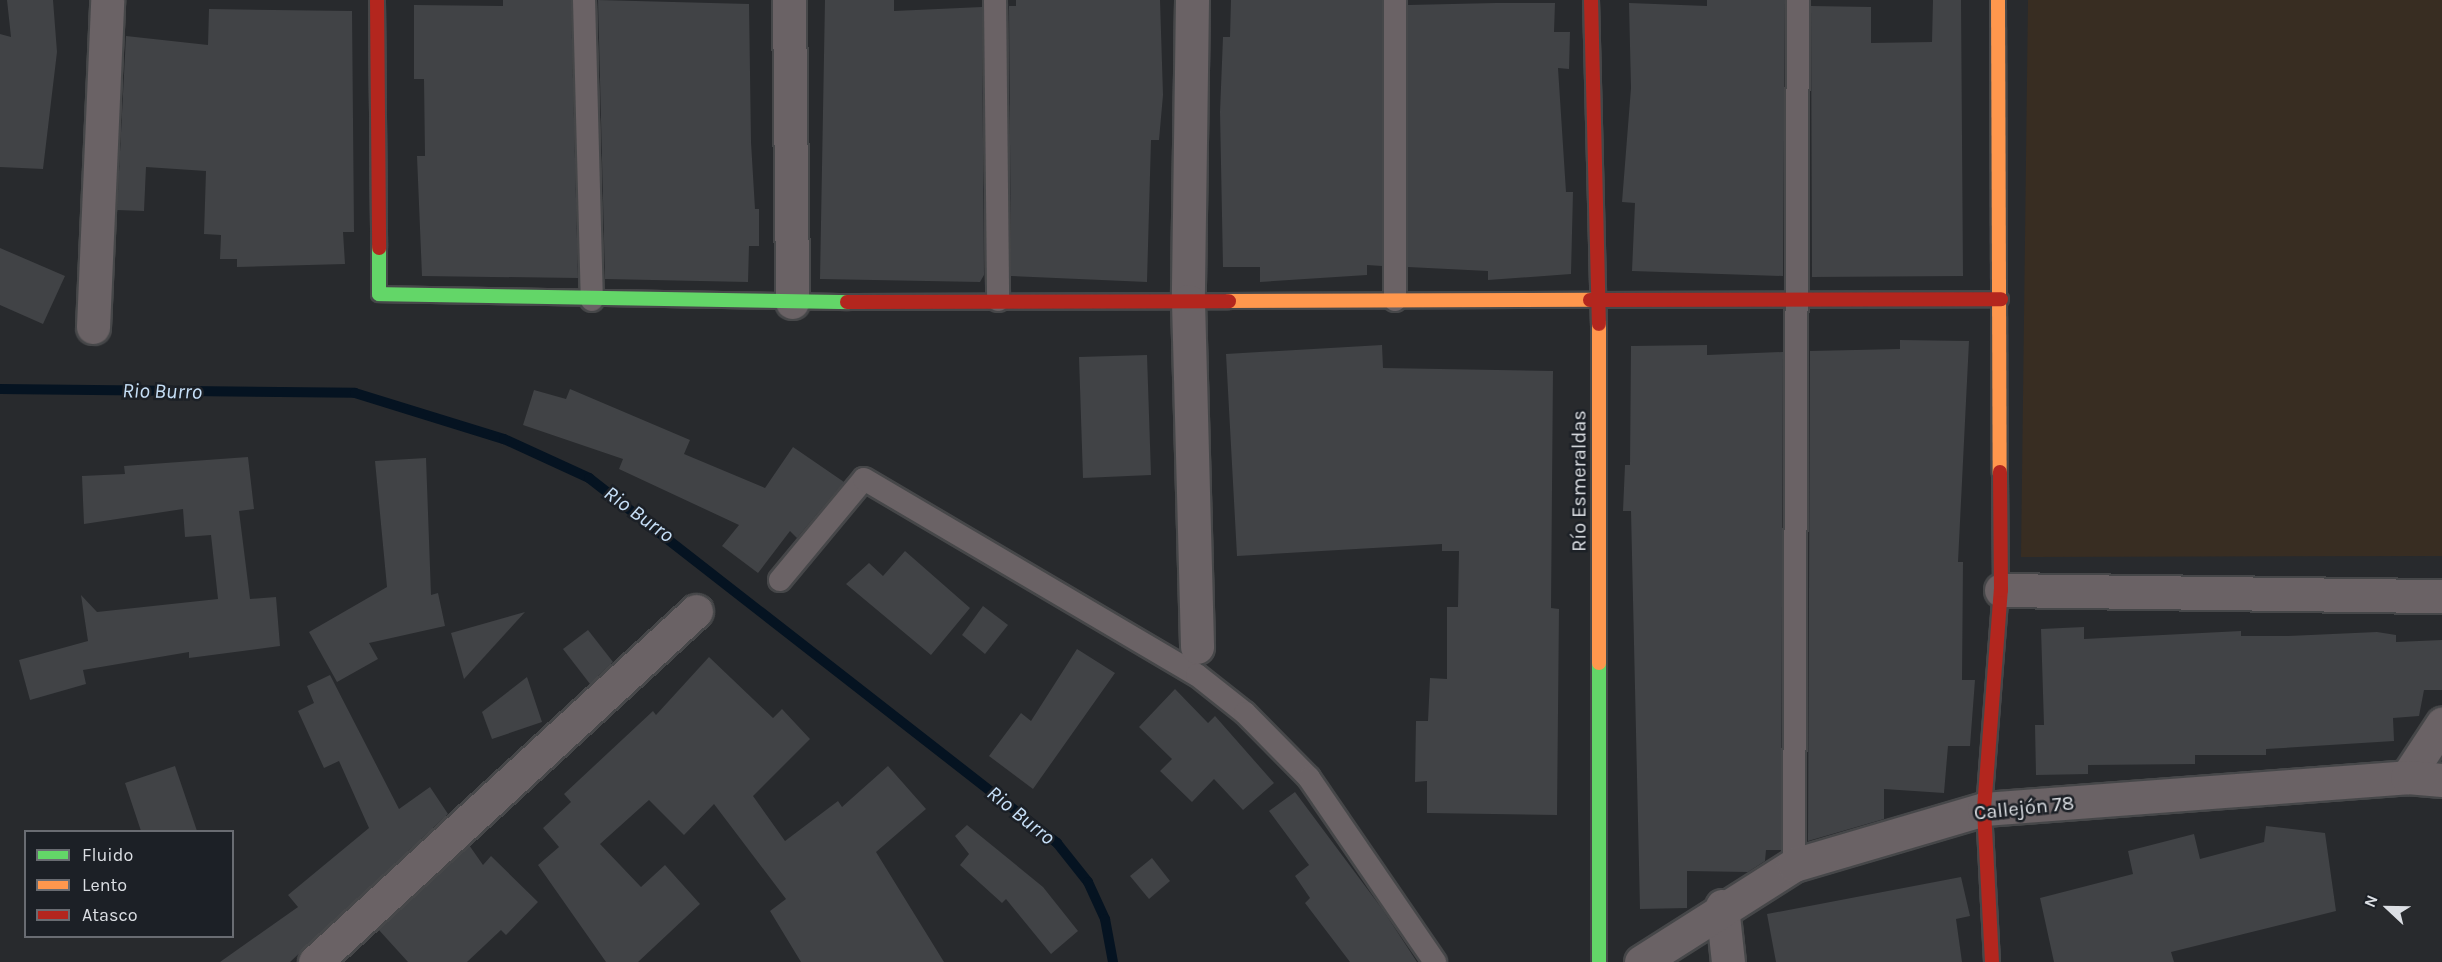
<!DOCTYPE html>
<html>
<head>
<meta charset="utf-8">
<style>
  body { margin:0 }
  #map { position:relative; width:2442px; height:962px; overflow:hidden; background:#282a2d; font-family:Karla,sans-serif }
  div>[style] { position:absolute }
  .industrial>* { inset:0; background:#382d22 }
  .stream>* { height:10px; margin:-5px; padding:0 5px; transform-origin:5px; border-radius:5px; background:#051321 }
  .building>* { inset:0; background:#414346 }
  .roads { filter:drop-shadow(2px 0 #464749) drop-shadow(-2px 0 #464749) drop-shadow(0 2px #464749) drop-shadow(0 -2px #464749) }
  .lane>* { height:22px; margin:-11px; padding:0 11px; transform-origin:11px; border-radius:11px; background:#6a6265 }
  .street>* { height:33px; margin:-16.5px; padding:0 16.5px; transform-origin:16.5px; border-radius:16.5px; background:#6a6265 }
  .fast>* { height:14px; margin:-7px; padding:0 7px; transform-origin:7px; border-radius:7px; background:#63d668 }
  .slow>* { height:14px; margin:-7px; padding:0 7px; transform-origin:7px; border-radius:7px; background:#ff974d }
  .jam>* { height:14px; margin:-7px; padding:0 7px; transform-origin:7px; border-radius:7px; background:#b3261e }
  span { translate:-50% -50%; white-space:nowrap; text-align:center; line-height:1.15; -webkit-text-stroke:5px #1c2026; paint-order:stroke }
  .street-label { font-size:20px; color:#dcdfe4 }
  .water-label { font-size:21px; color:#c7e0f8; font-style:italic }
  .legend { position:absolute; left:24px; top:830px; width:210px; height:108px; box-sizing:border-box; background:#1c2026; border:2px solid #696c72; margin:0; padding:8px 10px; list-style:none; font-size:18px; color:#dcdfe4 }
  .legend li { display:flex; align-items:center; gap:12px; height:30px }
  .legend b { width:30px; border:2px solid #696c72 }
  .north { position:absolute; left:2358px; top:878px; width:60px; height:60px; -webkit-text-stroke:4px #1c2026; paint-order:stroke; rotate:292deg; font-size:16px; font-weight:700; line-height:24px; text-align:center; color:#dcdfe4 }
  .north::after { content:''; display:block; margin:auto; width:21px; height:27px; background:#dcdfe4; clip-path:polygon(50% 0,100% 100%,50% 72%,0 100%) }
</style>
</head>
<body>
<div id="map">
  <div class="industrial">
    <div style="clip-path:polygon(2028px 0,2442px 0,2442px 556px,2021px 557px)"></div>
  </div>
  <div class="stream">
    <div style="left:0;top:389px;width:355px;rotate:0.6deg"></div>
    <div style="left:355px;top:393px;width:156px;rotate:17.2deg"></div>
    <div style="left:504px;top:439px;width:94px;rotate:24.6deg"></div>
    <div style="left:589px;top:478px;width:594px;rotate:37.95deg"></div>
    <div style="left:1057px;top:843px;width:50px;rotate:51.5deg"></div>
    <div style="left:1088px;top:882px;width:41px;rotate:65.3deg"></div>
    <div style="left:1105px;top:919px;width:44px;rotate:79.5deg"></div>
  </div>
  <div class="building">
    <div style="clip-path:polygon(7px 0,53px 0,57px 52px,43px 169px,0 167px,0 34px,11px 37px)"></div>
    <div style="clip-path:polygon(503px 0,571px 0,578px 278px,422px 276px,417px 156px,425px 156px,424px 79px,414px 79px,414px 5px,503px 6px)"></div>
    <div style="clip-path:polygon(598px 0,749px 4px,751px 142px,755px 209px,759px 209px,759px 246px,749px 246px,748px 282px,605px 279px)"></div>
    <div style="clip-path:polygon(825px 0,894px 0,894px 11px,982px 7px,984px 275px,980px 282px,820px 279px)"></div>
    <div style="clip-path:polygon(1016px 0,1160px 0,1163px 95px,1159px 140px,1151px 140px,1147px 282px,1011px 276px,1009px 6px,1016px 6px)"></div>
    <div style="clip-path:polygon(1231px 0,1382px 0,1382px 266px,1367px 265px,1367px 275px,1260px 282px,1260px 267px,1223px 267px,1220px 112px,1223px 37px,1230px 37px)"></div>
    <div style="clip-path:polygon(1707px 0,1785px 0,1783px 276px,1632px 271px,1635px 203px,1622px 202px,1631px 88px,1629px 3px,1707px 6px)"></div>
    <div style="clip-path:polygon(1933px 0,1961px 0,1963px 276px,1812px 277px,1811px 6px,1871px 7px,1871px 43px,1932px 42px)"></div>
    <div style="clip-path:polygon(1496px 3px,1555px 3px,1554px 32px,1570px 32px,1569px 69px,1558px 68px,1566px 192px,1573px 192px,1571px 274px,1488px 280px,1488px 271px,1408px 267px,1408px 5px)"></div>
    <div style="clip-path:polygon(209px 9px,352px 11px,354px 232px,343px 232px,345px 264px,237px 267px,237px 259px,220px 259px,221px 235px,204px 234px,206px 171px,146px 167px,144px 211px,117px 210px,126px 36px,208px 45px)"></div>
    <div style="clip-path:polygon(0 248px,65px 276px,43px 324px,0 305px)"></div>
    <div style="clip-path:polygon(1900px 340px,1969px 341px,1958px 562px,1963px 562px,1962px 680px,1975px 680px,1970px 746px,1948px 746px,1944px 793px,1884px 789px,1884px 819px,1808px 841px,1810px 351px,1900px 349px)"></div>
    <div style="clip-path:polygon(1382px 345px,1383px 368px,1553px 371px,1551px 608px,1559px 609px,1557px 815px,1427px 813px,1427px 781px,1415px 782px,1416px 721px,1428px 721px,1430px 678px,1447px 679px,1447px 607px,1458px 607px,1459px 551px,1442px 551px,1442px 544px,1237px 556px,1226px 354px)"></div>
    <div style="clip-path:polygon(1707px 345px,1707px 355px,1783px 352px,1781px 850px,1766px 850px,1765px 861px,1748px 872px,1687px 871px,1687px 908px,1640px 909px,1631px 511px,1623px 511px,1625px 465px,1630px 465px,1631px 346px)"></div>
    <div style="clip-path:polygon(1147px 355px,1151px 475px,1083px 478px,1079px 357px)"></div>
    <div style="clip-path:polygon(570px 389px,690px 440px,684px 454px,765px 488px,793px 447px,844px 482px,797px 538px,790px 531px,758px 573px,722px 546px,739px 525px,619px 469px,623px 459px,523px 425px,534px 390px,566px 399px)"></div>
    <div style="clip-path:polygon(248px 457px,254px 509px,239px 511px,250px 599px,276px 597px,280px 646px,189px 658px,189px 652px,83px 670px,86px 684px,30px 700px,19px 660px,88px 641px,81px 595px,97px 612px,218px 599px,211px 535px,185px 537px,183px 509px,84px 524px,82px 476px,125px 474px,124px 466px)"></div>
    <div style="clip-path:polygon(426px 458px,431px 595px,438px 593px,445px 626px,369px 643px,378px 659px,337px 682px,309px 632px,387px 587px,375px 461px)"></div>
    <div style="clip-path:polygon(905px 551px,970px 608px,931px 655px,846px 584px,869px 563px,883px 576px)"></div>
    <div style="clip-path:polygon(983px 606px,1008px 625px,985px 654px,962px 635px)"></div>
    <div style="clip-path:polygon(525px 612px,464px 679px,451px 633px)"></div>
    <div style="clip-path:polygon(2084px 627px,2084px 639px,2241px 631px,2241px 636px,2288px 636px,2377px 632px,2396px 635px,2396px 642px,2442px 640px,2442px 690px,2424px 690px,2419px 716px,2393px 718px,2394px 741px,2266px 749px,2266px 755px,2195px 755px,2195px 764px,2088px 765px,2088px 774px,2036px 775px,2035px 725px,2044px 725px,2041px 629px)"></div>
    <div style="clip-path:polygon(588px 630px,613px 662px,590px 684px,563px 649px)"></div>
    <div style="clip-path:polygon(1077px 649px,1115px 673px,1033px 789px,989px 756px,1021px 713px,1031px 721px)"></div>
    <div style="clip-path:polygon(709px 657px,773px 718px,782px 709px,810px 739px,753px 796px,785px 841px,838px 801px,842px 807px,888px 766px,926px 809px,876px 852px,944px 962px,801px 962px,770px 911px,786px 899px,714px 804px,684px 835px,649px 800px,600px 844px,641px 887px,665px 865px,700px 904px,638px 962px,606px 962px,538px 865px,559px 847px,543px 828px,571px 802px,564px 794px,653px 711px,656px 715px)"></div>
    <div style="clip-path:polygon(330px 675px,399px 809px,430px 787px,448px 814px,290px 962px,220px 962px,298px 907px,288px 895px,369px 828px,339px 761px,324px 768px,298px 711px,314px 703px,307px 686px)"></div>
    <div style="clip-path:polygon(527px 677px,542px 722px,492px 739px,482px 712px)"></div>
    <div style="clip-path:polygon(1175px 689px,1208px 723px,1215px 716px,1274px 783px,1243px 810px,1214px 779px,1192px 802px,1160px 771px,1172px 759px,1139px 727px)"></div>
    <div style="clip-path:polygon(175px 766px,197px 831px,141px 831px,125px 783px)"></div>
    <div style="clip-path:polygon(1295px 792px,1383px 910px,1417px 962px,1350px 962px,1305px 903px,1310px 898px,1295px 876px,1309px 865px,1269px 811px)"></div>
    <div style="clip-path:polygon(967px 825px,1043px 887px,1078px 931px,1051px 954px,1006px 899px,1002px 903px,960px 865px,969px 854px,955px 836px)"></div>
    <div style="clip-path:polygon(2266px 826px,2325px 833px,2336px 911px,2171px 952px,2174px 962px,2054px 962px,2040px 898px,2133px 874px,2128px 851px,2194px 834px,2200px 859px,2264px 842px)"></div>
    <div style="clip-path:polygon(469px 845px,483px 865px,491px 856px,538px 902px,506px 935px,501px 930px,467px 962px,408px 962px,378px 929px)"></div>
    <div style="clip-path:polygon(1152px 858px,1170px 881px,1149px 899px,1130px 876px)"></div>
    <div style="clip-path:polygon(1961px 877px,1970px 916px,1956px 919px,1962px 962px,1776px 962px,1767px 914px)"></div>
  </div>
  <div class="roads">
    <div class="lane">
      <div style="left:584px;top:0;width:300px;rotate:88.5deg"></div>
      <div style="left:995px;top:0;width:300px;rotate:89.4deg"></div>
      <div style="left:1395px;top:300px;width:300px;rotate:-90deg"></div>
      <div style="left:780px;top:580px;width:131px;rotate:-50.3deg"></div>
      <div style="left:864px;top:479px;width:386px;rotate:30.5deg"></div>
      <div style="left:1197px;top:675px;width:61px;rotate:38.4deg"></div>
      <div style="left:1245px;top:713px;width:91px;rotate:45.4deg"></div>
      <div style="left:1309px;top:778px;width:223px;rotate:55.6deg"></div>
      <div style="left:1794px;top:865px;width:865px;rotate:-89.74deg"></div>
    </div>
    <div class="street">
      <div style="left:789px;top:0;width:302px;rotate:89.4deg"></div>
      <div style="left:1192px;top:0;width:301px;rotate:90.8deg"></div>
      <div style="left:1188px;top:301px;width:346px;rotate:88.5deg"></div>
      <div style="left:93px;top:327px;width:327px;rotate:-87.5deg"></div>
      <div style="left:2001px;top:590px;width:441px;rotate:0.8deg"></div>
      <div style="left:2407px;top:777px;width:64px;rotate:-56.6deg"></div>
      <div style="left:1722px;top:906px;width:56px;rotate:83.9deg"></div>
      <div style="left:315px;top:962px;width:518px;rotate:-42.65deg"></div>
      <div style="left:1641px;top:962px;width:181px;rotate:-32.4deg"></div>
      <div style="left:1794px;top:865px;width:198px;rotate:-16.4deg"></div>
      <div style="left:1984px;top:809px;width:424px;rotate:-4.3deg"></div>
      <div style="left:2407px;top:777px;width:35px;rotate:5deg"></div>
    </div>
    <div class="fast">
      <div style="left:379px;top:248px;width:46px;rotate:90deg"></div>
      <div style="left:379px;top:294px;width:468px;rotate:1deg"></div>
      <div style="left:1599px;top:663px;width:299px;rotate:90deg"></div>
    </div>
    <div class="slow">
      <div style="left:1998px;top:0;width:472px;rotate:89.8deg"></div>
      <div style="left:1229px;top:301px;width:361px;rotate:-0.2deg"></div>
      <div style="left:1599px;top:324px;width:339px;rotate:90deg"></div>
    </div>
    <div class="jam">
      <div style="left:377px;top:0;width:248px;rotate:89.5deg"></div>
      <div style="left:1591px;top:0;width:324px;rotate:88.6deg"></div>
      <div style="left:1590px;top:300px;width:411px;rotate:-0.1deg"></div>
      <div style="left:847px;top:302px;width:382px;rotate:-0.1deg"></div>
      <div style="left:1992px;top:962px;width:153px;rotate:-93deg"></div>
      <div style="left:1984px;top:809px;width:220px;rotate:-85.6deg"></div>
      <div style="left:2001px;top:590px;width:118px;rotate:-90.5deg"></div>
    </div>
  </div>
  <div class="street-label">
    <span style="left:1579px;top:481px;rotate:-90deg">Río Esmeraldas</span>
    <span style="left:2024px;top:808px;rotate:-6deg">Callejón 78</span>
  </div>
  <div class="water-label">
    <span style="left:162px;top:391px;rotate:1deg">Rio Burro</span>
    <span style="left:639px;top:514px;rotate:36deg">Rio Burro</span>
    <span style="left:1021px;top:815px;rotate:39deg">Rio Burro</span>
  </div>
  <ul class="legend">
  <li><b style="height:8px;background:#63d668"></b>Fluido</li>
  <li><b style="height:8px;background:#ff974d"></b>Lento</li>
  <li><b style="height:8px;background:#b3261e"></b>Atasco</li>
  </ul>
  <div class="north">N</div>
</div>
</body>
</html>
